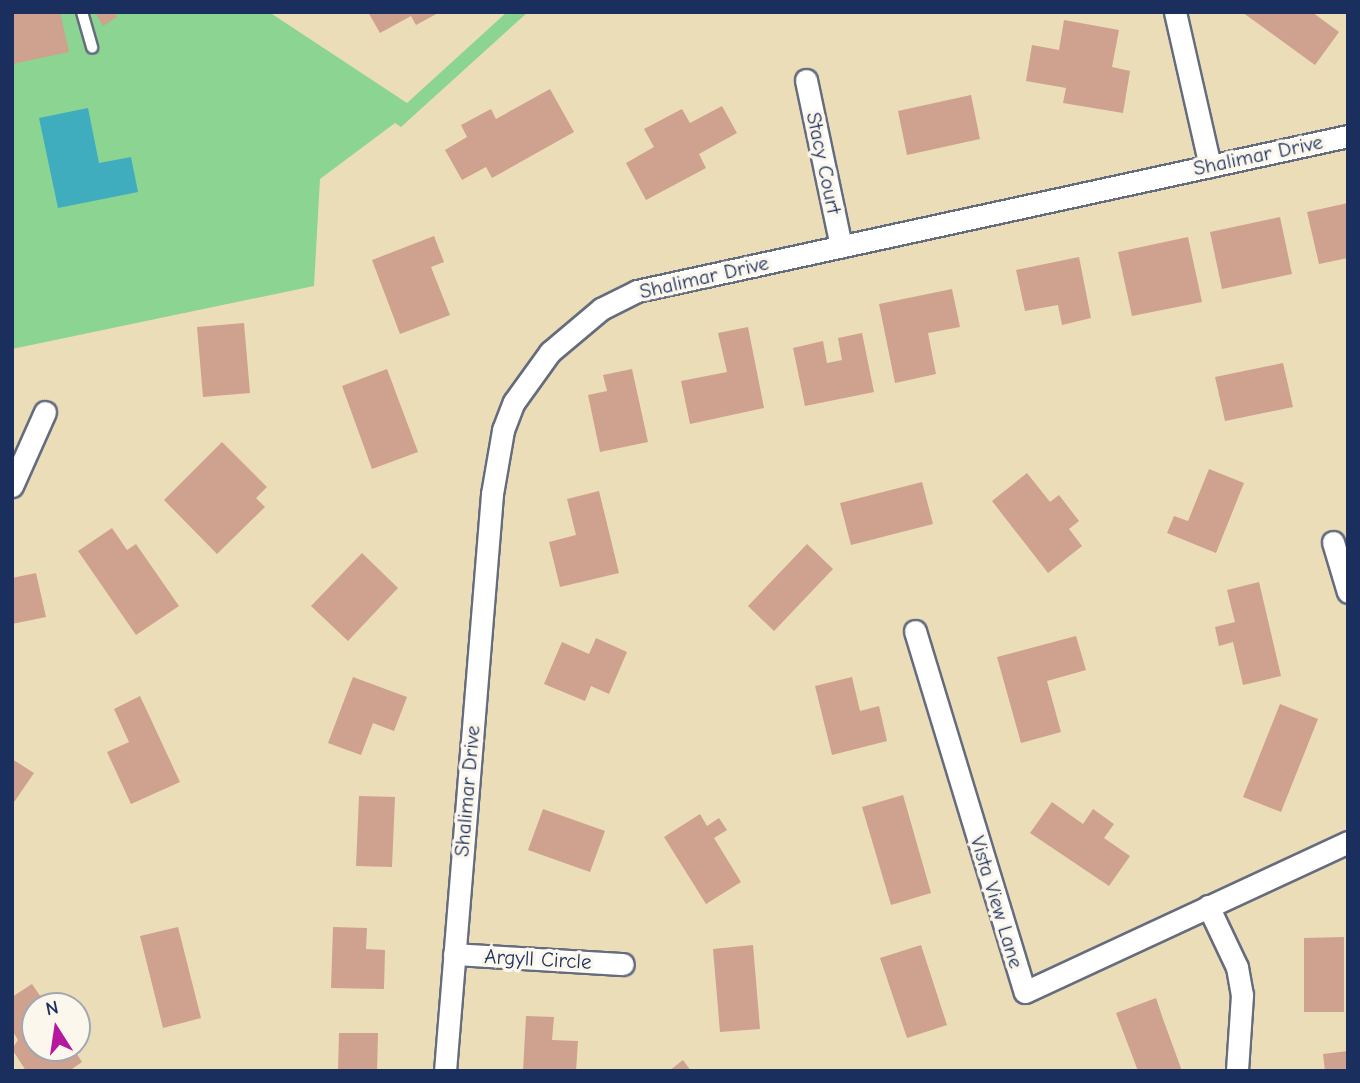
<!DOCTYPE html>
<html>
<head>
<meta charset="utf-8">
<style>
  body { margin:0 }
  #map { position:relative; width:1360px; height:1083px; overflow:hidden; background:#ecddb9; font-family:"Comic Neue",sans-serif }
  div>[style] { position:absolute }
  .green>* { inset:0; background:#8bd491 }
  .water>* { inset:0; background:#40adbf }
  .building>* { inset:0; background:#cfa18f }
  .roads { filter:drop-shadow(2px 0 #646c7e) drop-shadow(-2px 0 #646c7e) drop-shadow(0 2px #646c7e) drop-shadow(0 -2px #646c7e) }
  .lane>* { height:10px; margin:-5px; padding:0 5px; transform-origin:5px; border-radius:5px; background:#fff }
  .street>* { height:21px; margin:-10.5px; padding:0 10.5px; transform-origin:10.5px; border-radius:10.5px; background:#fff }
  span { translate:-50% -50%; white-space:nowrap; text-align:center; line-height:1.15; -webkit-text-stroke:7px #fbf7ec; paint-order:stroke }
  .street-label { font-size:21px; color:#1b2f5e }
  .frame { position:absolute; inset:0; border:14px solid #1b2f5e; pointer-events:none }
  .north { position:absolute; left:21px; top:992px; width:70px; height:70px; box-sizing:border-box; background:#fbf7ec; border:2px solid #a1a7b3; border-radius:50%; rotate:348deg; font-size:19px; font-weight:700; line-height:28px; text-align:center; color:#1b2f5e }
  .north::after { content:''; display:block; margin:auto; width:24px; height:32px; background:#b5179e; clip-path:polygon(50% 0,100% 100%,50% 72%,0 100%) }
</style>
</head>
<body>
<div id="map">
  <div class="green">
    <div style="clip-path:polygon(12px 12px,269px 12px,407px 103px,507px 12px,528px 12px,401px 127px,395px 123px,320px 179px,314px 286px,12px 349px)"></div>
  </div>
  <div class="water">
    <div style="clip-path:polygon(88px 108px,99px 163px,131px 157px,138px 192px,58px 208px,39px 118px)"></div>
  </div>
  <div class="building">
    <div style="clip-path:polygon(12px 12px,60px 12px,69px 52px,12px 64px)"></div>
    <div style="clip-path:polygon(95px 12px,114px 12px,117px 17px,103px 26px)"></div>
    <div style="clip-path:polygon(368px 12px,440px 12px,416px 25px,411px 16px,380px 33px)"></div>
    <div style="clip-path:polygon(1242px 12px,1312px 12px,1339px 32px,1315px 65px)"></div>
    <div style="clip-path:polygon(1064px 20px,1119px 30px,1112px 67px,1130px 71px,1123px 113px,1063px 103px,1066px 88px,1026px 81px,1032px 45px,1059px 50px)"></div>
    <div style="clip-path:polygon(550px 89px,574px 132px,492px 178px,486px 167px,462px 180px,445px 150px,467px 137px,461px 125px,491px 109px,496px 119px)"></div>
    <div style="clip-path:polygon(971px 95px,980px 139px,907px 155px,898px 111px)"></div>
    <div style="clip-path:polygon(722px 106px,737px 133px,699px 154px,706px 168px,646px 200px,626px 163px,654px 147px,644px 129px,682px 109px,690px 123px)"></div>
    <div style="clip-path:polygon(1348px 203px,1348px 258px,1319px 264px,1307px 212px)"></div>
    <div style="clip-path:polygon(1280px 217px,1292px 274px,1222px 289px,1210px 232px)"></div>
    <div style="clip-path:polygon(434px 236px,444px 262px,431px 267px,450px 315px,400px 334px,372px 260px)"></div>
    <div style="clip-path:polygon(1188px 237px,1202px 302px,1132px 316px,1118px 252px)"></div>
    <div style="clip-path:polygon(1079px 257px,1091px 318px,1062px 325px,1058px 305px,1025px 311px,1016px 270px)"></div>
    <div style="clip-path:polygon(952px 289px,960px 327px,928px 333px,936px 374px,895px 383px,879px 304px)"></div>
    <div style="clip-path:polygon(244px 323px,250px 393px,203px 397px,197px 327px)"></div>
    <div style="clip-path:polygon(748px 327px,764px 408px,690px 424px,681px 381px,727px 372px,718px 333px)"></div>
    <div style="clip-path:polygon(862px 333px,874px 392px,805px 406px,793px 348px,823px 341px,827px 363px,842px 360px,838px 338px)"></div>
    <div style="clip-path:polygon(1283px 363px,1293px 407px,1225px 421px,1215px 377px)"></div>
    <div style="clip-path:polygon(387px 369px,418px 452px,372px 469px,342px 386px)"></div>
    <div style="clip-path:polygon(632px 369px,648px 442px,600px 452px,588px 395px,607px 391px,603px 375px)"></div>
    <div style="clip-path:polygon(222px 442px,267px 487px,256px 498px,265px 507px,217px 554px,164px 500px)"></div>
    <div style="clip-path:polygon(1209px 469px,1244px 483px,1216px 553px,1167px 533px,1174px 516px,1188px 521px)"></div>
    <div style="clip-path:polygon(1027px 473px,1050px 502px,1059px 495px,1079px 521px,1069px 529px,1082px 546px,1048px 573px,992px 501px)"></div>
    <div style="clip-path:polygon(922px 482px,933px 524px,851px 545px,840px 503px)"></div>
    <div style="clip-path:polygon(599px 491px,619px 573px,560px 587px,549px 542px,576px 535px,567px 499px)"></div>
    <div style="clip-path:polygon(112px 528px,127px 550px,136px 544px,179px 606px,136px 635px,78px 551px)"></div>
    <div style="clip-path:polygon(807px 544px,833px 569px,774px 631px,748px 606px)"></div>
    <div style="clip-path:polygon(362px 553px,398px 588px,348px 641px,311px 606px)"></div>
    <div style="clip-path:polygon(36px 573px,46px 617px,12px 624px,12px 578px)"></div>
    <div style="clip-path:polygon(1259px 582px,1281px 676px,1243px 685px,1233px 642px,1219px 646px,1215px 627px,1235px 622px,1227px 590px)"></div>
    <div style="clip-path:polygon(1076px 636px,1086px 670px,1047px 681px,1061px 732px,1021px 743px,997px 657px)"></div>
    <div style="clip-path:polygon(596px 638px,627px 652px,609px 694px,591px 686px,585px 701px,544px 684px,562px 642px,589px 654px)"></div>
    <div style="clip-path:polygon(353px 677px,407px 697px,394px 731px,373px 723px,361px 755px,328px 743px)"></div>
    <div style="clip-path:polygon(852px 677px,860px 711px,879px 706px,887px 741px,832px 755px,815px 686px)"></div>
    <div style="clip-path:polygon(140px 696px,180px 782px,131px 804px,107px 752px,129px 742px,114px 709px)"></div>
    <div style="clip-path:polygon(1280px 704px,1318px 719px,1281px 812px,1243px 797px)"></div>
    <div style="clip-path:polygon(12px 759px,34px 773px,12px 805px)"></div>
    <div style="clip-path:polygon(903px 795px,931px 893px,891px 905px,862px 807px)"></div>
    <div style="clip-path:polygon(359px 796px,395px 797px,392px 867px,356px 866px)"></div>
    <div style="clip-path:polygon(1052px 802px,1083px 824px,1093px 809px,1114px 824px,1104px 838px,1130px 856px,1109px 886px,1030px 833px)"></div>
    <div style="clip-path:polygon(543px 809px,605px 831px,590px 872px,528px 850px)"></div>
    <div style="clip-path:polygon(700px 814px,707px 826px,719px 818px,727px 830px,714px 838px,741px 882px,706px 904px,664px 837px)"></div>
    <div style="clip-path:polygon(178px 927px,201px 1018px,163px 1028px,140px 936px)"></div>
    <div style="clip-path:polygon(333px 927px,367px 928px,366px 949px,385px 950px,384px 989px,331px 988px)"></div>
    <div style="clip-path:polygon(1344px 937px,1344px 1012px,1304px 1012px,1304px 938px)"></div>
    <div style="clip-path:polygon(753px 945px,760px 1029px,720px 1032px,713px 949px)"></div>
    <div style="clip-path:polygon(921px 945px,947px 1025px,907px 1038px,880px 958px)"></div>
    <div style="clip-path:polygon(32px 984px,47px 1006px,35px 1006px,35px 1048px,73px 1048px,82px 1062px,69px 1071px,26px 1071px,12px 1049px,18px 1040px,12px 1030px,12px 997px)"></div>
    <div style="clip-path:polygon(1156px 998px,1163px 1019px,1182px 1071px,1138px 1071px,1116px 1013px)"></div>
    <div style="clip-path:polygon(526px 1016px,554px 1017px,552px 1040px,578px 1041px,576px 1071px,523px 1071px)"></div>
    <div style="clip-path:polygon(339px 1033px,378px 1033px,377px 1071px,338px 1071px)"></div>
    <div style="clip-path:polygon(1348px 1051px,1348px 1071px,1325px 1071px,1323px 1054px)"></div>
    <div style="clip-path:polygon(683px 1060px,691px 1071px,669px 1071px)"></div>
  </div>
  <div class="roads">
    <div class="lane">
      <div style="left:82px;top:12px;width:37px;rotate:74deg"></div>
    </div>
    <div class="street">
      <div style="left:1175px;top:12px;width:158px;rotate:77.2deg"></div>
      <div style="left:806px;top:80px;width:170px;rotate:78.1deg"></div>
      <div style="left:12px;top:486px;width:81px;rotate:-66deg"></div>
      <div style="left:1333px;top:542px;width:52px;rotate:73.3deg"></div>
      <div style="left:915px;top:631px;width:377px;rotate:73.1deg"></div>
      <div style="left:1025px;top:992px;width:356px;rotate:-24.9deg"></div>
      <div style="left:1208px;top:906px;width:68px;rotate:64.6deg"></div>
      <div style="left:1237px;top:967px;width:28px;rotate:80deg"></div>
      <div style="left:1242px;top:995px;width:76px;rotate:93.8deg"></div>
      <div style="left:454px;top:954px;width:169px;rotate:3.4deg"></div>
      <div style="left:445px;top:1071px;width:579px;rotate:-85.34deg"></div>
      <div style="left:492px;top:494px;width:65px;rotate:-80.2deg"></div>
      <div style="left:503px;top:430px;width:30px;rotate:-69deg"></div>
      <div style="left:514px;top:402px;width:62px;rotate:-54.2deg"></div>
      <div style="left:550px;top:352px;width:67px;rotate:-40.1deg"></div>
      <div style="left:601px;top:309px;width:40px;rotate:-26.6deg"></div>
      <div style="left:637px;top:291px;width:728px;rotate:-12.3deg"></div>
    </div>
  </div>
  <div class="street-label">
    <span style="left:1258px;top:155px;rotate:-12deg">Shalimar Drive</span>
    <span style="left:824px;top:163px;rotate:78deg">Stacy Court</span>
    <span style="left:704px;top:277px;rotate:-13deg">Shalimar Drive</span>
    <span style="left:467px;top:791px;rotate:-85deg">Shalimar Drive</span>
    <span style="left:997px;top:902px;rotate:73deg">Vista View Lane</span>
    <span style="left:538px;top:959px;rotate:3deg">Argyll Circle</span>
  </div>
  <div class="frame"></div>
  <div class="north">N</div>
</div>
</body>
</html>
